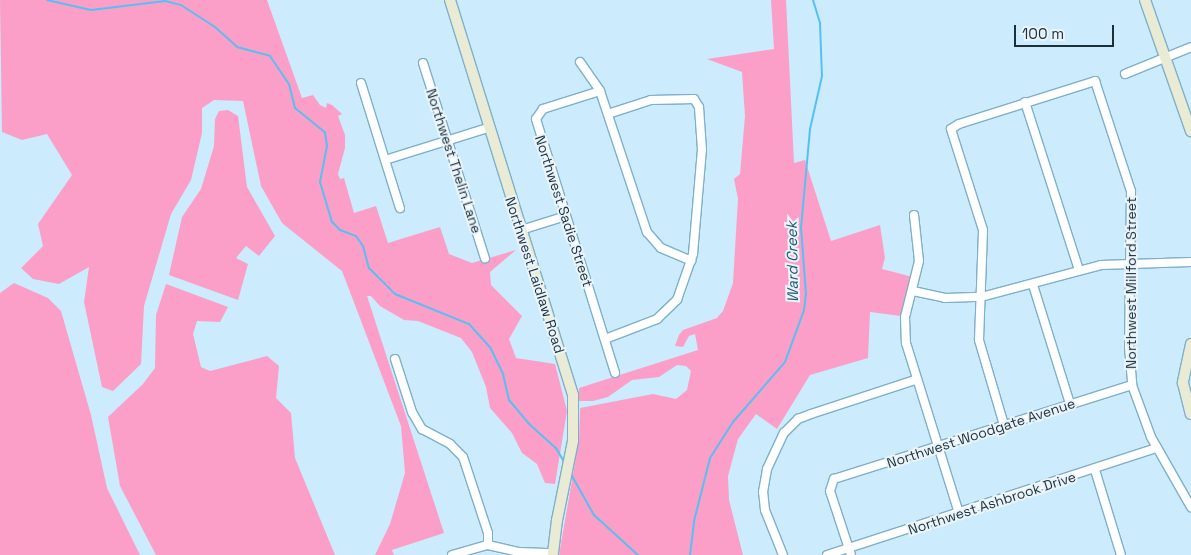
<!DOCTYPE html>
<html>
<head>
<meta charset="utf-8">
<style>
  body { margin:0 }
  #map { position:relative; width:1191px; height:555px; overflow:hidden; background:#ccebfc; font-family:"Space Grotesk",sans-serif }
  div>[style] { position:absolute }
  .green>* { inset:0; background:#fb9fc8 }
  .stream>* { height:2px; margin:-1px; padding:0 1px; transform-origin:1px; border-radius:1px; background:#56c0f2 }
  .roads { filter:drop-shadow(1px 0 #7db0cb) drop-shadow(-1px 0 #7db0cb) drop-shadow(0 1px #7db0cb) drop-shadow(0 -1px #7db0cb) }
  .street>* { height:8px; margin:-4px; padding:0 4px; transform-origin:4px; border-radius:4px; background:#fff }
  .secondary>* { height:10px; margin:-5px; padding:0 5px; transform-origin:5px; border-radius:5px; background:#e9ebd4 }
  span { translate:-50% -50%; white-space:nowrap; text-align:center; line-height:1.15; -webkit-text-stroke:4px #eaf4fa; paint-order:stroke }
  .street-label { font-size:14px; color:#1b303b }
  .water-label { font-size:15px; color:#1e5771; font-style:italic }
  .scale { position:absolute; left:1014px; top:25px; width:100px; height:22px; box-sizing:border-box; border:2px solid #1b303b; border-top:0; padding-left:6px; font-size:15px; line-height:18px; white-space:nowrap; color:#1b303b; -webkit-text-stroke:4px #eaf4fa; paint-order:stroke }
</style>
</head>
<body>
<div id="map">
  <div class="green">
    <div style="clip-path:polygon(0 0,267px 0,302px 98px,313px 95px,320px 105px,326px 108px,327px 103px,332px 105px,342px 114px,338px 116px,345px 135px,345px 148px,338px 174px,340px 179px,344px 178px,354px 213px,376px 206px,388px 243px,440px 227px,449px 254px,472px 263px,516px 250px,490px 272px,491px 285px,522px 316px,509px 339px,516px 358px,555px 364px,567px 411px,555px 484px,545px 483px,537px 464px,522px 453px,512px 433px,490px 408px,486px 387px,472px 352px,461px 338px,418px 321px,404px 320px,380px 306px,371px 296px,367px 296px,444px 533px,392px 550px,394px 555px,375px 555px,390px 524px,405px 473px,401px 426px,342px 271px,282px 223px,261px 186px,243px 101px,214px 100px,202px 108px,202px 133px,191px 180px,171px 214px,144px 306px,141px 364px,113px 391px,102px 387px,84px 302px,89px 267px,59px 284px,33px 279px,21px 268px,43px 246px,38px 224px,72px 175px,47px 134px,22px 140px,2px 132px)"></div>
    <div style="clip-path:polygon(771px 0,786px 0,794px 163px,805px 160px,831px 241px,880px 225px,885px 258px,882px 269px,913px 277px,901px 316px,870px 312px,868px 358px,810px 375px,777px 429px,756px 414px,738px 439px,728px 476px,729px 500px,743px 555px,559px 555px,579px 440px,580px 408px,653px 394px,676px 399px,687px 390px,691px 371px,686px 366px,677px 365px,659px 377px,632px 380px,608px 397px,593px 401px,579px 401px,579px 388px,698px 350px,695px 334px,689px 336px,683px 347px,675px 346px,679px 335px,683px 330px,717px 318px,723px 311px,733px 283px,738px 199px,734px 179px,740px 174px,745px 116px,742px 72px,707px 59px,774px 49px)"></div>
    <div style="clip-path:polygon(228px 110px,238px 116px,247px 187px,275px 236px,259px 256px,246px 246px,236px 258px,248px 264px,238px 300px,169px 275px,182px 217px,201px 189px,214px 146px,215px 119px,219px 111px)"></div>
    <div style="clip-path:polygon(14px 283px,48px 298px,61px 311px,91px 415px,107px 488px,140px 555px,0 555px,0 293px)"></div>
    <div style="clip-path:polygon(166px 284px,228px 307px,220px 322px,197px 321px,193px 334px,201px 367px,210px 371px,267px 356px,279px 366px,276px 398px,291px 413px,295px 458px,335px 555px,156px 555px,120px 486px,108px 417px,143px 384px,155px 368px,156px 315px)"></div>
  </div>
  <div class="stream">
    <div style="left:47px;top:0;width:45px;rotate:12.8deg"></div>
    <div style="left:91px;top:10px;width:75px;rotate:-6.9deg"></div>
    <div style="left:165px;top:1px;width:16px;rotate:14deg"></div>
    <div style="left:181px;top:5px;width:40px;rotate:32.9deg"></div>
    <div style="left:215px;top:27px;width:30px;rotate:42deg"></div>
    <div style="left:237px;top:47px;width:34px;rotate:15deg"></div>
    <div style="left:270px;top:56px;width:34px;rotate:56deg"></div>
    <div style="left:289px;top:84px;width:25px;rotate:76deg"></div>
    <div style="left:295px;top:108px;width:38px;rotate:39deg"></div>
    <div style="left:325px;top:132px;width:14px;rotate:82deg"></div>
    <div style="left:327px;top:146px;width:37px;rotate:101deg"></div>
    <div style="left:320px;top:182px;width:42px;rotate:73.3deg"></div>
    <div style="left:332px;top:222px;width:11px;rotate:45deg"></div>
    <div style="left:340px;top:230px;width:17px;rotate:21deg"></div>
    <div style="left:356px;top:236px;width:12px;rotate:55deg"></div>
    <div style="left:363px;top:246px;width:23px;rotate:75deg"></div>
    <div style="left:369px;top:268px;width:37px;rotate:45deg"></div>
    <div style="left:395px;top:294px;width:80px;rotate:22.1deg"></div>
    <div style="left:469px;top:324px;width:31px;rotate:48deg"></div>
    <div style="left:490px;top:347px;width:30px;rotate:64deg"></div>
    <div style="left:503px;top:374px;width:27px;rotate:77deg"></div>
    <div style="left:509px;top:400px;width:30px;rotate:50deg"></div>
    <div style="left:528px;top:423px;width:38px;rotate:42deg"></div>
    <div style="left:556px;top:448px;width:16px;rotate:60deg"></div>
    <div style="left:572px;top:476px;width:45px;rotate:60.6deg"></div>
    <div style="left:594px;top:515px;width:59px;rotate:42.3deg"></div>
    <div style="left:690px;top:555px;width:34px;rotate:-83deg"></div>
    <div style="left:694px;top:521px;width:65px;rotate:-75.7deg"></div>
    <div style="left:710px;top:458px;width:43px;rotate:-57.4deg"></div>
    <div style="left:733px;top:422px;width:79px;rotate:-49.1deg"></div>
    <div style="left:785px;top:362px;width:55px;rotate:-69.9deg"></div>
    <div style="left:804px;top:310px;width:16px;rotate:-83deg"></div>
    <div style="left:806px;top:294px;width:66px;rotate:-94.3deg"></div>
    <div style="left:801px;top:228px;width:99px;rotate:-84.8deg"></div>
    <div style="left:810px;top:129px;width:54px;rotate:-77.2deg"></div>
    <div style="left:822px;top:76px;width:53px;rotate:-92.2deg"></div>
    <div style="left:820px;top:23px;width:24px;rotate:-107deg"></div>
  </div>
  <div class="roads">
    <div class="street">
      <div style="left:580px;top:62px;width:35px;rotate:55deg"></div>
      <div style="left:600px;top:91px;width:149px;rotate:71.6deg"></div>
      <div style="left:647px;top:232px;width:21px;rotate:49deg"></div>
      <div style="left:661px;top:248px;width:33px;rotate:23deg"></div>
      <div style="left:423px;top:63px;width:205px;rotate:72.4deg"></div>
      <div style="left:1125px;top:74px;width:71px;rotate:-22.2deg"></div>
      <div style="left:361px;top:83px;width:131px;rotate:72.7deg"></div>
      <div style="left:600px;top:91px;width:60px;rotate:162.5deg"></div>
      <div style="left:543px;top:109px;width:12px;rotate:125deg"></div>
      <div style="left:536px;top:119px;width:266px;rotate:72.7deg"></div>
      <div style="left:1025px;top:102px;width:176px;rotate:72.2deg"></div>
      <div style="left:385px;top:160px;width:108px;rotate:-17.3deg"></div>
      <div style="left:914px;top:215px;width:46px;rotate:83.8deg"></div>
      <div style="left:919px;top:261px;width:58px;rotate:104deg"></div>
      <div style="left:905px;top:317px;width:26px;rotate:88deg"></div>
      <div style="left:906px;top:343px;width:178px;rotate:72.7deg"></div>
      <div style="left:521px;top:230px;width:47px;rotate:-17.3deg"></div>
      <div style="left:1033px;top:285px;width:125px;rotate:72.7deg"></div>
      <div style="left:913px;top:291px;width:33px;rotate:12deg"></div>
      <div style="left:945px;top:298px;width:36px;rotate:-2deg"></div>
      <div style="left:981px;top:297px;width:124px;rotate:-14.9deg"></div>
      <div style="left:1101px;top:265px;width:90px;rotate:-1.9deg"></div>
      <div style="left:605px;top:339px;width:56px;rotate:-21deg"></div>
      <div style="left:657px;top:319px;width:28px;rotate:-44deg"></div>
      <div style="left:677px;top:300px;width:49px;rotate:-70.8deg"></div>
      <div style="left:693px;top:254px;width:104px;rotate:-85.1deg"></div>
      <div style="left:702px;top:150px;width:43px;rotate:-94deg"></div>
      <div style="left:699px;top:107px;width:9px;rotate:-122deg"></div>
      <div style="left:694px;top:99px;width:43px;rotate:178.7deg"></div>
      <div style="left:651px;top:100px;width:45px;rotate:162deg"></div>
      <div style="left:395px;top:359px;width:56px;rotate:72.2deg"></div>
      <div style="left:412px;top:412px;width:20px;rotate:60deg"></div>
      <div style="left:422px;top:429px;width:32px;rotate:28deg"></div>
      <div style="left:450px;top:444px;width:18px;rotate:45deg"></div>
      <div style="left:463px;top:457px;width:80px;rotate:71.8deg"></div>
      <div style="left:488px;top:533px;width:12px;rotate:90deg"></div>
      <div style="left:1004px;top:425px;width:89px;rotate:-106.4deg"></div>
      <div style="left:979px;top:340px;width:110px;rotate:-87.9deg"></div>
      <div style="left:983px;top:230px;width:106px;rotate:-107.6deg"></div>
      <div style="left:951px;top:129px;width:9px;rotate:-32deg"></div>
      <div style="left:959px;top:124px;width:143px;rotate:-17.5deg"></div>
      <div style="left:1095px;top:81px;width:116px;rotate:71.9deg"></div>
      <div style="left:1131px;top:191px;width:156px;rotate:90.7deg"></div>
      <div style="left:1129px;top:347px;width:38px;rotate:85deg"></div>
      <div style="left:1132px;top:385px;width:55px;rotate:69.9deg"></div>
      <div style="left:1151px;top:437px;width:81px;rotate:60.3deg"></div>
      <div style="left:1095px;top:470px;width:89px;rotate:73deg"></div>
      <div style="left:452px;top:555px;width:37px;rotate:-16deg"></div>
      <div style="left:488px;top:545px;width:32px;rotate:13deg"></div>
      <div style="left:519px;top:552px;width:34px;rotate:2deg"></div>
      <div style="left:783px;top:555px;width:48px;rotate:-111.8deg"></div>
      <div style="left:765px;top:510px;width:18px;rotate:-96deg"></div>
      <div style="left:763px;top:492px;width:23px;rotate:-80deg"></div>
      <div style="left:767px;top:469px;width:40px;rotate:-65deg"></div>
      <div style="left:784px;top:433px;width:20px;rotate:-45deg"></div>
      <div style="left:798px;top:419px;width:14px;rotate:-21deg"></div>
      <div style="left:811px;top:414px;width:109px;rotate:-18.1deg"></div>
      <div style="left:827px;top:555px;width:347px;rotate:-18deg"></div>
      <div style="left:851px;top:555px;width:67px;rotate:-108.2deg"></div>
      <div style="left:830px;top:491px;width:13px;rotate:-72deg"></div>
      <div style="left:834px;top:479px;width:312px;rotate:-17.5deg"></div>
    </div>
    <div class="secondary">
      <div style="left:450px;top:0;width:414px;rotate:72.7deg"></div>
      <div style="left:573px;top:395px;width:46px;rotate:90deg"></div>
      <div style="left:573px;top:441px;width:81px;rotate:101.4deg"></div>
      <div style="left:557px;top:520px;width:35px;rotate:97deg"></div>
      <div style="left:1145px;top:0;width:139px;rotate:70.7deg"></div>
      <div style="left:1191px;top:344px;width:40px;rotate:102deg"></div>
      <div style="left:1183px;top:383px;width:32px;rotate:76deg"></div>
    </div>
  </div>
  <div class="street-label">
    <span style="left:454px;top:161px;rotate:72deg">Northwest Thelin Lane</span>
    <span style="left:564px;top:211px;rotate:72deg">Northwest Sadie Street</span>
    <span style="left:535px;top:275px;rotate:72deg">Northwest Laidlaw Road</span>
    <span style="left:1131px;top:283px;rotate:-90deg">Northwest Millford Street</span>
    <span style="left:981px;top:433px;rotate:-18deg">Northwest Woodgate Avenue</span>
    <span style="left:992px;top:503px;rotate:-18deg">Northwest Ashbrook Drive</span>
  </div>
  <div class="water-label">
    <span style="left:792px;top:262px;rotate:-91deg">Ward Creek</span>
  </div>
  <div class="scale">100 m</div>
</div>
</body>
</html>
